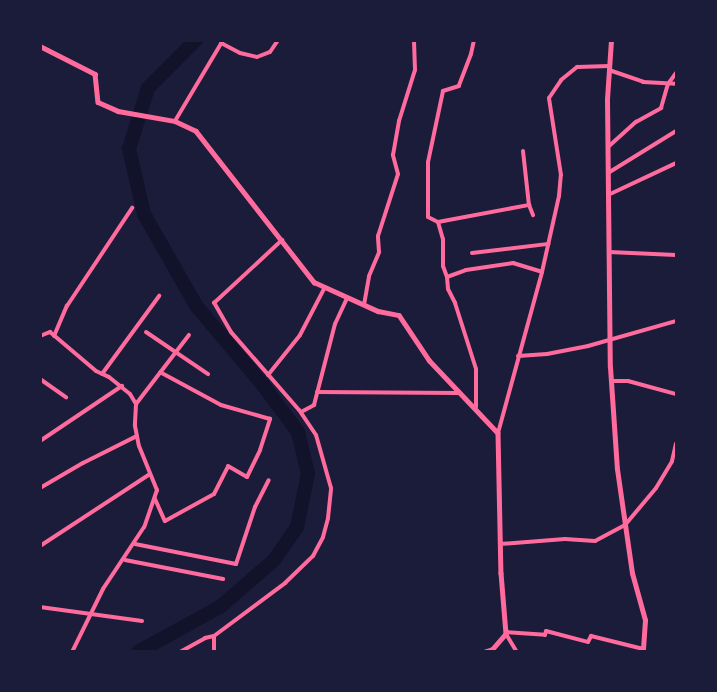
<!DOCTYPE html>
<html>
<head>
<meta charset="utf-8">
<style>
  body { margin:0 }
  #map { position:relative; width:717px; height:692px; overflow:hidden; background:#1b1b3a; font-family:"Nunito Sans",sans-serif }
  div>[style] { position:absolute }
  .river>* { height:14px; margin:-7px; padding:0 7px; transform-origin:7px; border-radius:7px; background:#12122b }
  .minor>* { height:4px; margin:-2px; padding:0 2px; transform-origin:2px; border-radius:2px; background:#ff6b9d }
  .tertiary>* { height:4.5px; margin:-2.25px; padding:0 2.25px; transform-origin:2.25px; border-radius:2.25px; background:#ff6b9d }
  .secondary>* { height:5px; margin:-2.5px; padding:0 2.5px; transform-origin:2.5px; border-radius:2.5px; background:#ff6b9d }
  span { translate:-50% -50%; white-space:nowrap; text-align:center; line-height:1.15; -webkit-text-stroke:6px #1b1b3a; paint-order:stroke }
  .frame { position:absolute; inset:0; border:42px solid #1b1b3a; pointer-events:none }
</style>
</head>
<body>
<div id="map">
  <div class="river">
    <div style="left:138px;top:652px;width:94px;rotate:-28.8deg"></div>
    <div style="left:220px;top:607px;width:72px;rotate:-41deg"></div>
    <div style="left:274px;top:560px;width:40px;rotate:-55.1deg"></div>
    <div style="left:297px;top:527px;width:54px;rotate:-78.3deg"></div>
    <div style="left:308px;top:474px;width:43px;rotate:-103.4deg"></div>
    <div style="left:298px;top:432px;width:59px;rotate:-126.7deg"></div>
    <div style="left:263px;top:385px;width:102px;rotate:-130.2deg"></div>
    <div style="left:197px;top:307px;width:107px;rotate:-119.7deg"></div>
    <div style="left:144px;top:214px;width:67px;rotate:-103deg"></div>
    <div style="left:129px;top:149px;width:64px;rotate:-72.7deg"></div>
    <div style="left:148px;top:88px;width:68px;rotate:-45deg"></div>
  </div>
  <div class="minor">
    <div style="left:474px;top:40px;width:14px;rotate:102deg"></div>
    <div style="left:471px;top:54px;width:34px;rotate:111deg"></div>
    <div style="left:459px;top:86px;width:17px;rotate:163deg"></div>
    <div style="left:443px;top:91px;width:73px;rotate:101.9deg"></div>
    <div style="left:428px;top:162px;width:55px;rotate:90deg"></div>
    <div style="left:428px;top:217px;width:11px;rotate:27deg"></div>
    <div style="left:438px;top:222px;width:18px;rotate:74deg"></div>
    <div style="left:443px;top:239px;width:27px;rotate:90deg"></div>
    <div style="left:443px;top:266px;width:12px;rotate:70deg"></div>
    <div style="left:447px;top:277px;width:12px;rotate:85deg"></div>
    <div style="left:448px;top:289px;width:16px;rotate:63deg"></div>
    <div style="left:455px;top:303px;width:69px;rotate:72.3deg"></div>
    <div style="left:476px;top:369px;width:38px;rotate:90deg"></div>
    <div style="left:221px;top:43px;width:21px;rotate:28deg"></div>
    <div style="left:240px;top:53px;width:17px;rotate:13deg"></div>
    <div style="left:257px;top:57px;width:14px;rotate:-21deg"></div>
    <div style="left:270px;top:52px;width:14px;rotate:-56deg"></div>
    <div style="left:609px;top:70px;width:36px;rotate:19deg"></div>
    <div style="left:643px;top:82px;width:33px;rotate:3deg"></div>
    <div style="left:175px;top:121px;width:94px;rotate:-59.3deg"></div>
    <div style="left:608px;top:147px;width:38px;rotate:-42deg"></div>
    <div style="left:636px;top:122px;width:29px;rotate:-29deg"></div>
    <div style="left:661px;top:108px;width:25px;rotate:-74deg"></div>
    <div style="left:668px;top:84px;width:14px;rotate:-54deg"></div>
    <div style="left:523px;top:151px;width:54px;rotate:83.7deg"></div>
    <div style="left:529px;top:205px;width:11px;rotate:68deg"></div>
    <div style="left:608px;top:173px;width:80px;rotate:-31.7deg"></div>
    <div style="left:608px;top:195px;width:75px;rotate:-25.2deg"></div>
    <div style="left:438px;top:222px;width:93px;rotate:-10.6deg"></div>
    <div style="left:609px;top:252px;width:67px;rotate:2.6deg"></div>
    <div style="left:472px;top:253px;width:77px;rotate:-6.8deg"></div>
    <div style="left:447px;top:277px;width:20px;rotate:-20deg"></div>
    <div style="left:466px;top:270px;width:48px;rotate:-8.5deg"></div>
    <div style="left:513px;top:263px;width:30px;rotate:17deg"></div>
    <div style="left:364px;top:305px;width:29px;rotate:-80deg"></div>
    <div style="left:369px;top:276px;width:26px;rotate:-67deg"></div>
    <div style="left:379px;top:252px;width:16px;rotate:-94deg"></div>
    <div style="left:378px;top:236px;width:65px;rotate:-72.1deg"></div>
    <div style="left:398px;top:174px;width:20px;rotate:-105deg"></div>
    <div style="left:393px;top:155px;width:35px;rotate:-80deg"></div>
    <div style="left:399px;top:121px;width:53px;rotate:-72.6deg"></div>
    <div style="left:415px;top:70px;width:30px;rotate:-92deg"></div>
    <div style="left:146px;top:332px;width:75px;rotate:34.1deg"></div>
    <div style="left:40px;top:336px;width:11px;rotate:-22deg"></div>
    <div style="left:50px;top:332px;width:60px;rotate:40.3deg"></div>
    <div style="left:96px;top:371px;width:14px;rotate:25deg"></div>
    <div style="left:109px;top:377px;width:27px;rotate:39deg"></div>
    <div style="left:130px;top:394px;width:12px;rotate:59deg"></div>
    <div style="left:136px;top:404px;width:22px;rotate:93deg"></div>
    <div style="left:135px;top:426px;width:20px;rotate:79deg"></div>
    <div style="left:139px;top:446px;width:48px;rotate:67.8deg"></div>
    <div style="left:157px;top:490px;width:39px;rotate:109deg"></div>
    <div style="left:144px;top:527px;width:74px;rotate:123.5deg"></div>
    <div style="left:103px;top:589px;width:70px;rotate:116.2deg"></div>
    <div style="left:54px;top:336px;width:33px;rotate:-67deg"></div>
    <div style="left:67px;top:306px;width:118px;rotate:-56.4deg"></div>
    <div style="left:518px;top:356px;width:29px;rotate:-4deg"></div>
    <div style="left:547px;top:354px;width:42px;rotate:-11deg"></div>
    <div style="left:588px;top:346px;width:91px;rotate:-15.9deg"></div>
    <div style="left:102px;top:374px;width:97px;rotate:-53.8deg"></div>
    <div style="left:268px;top:375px;width:51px;rotate:-51.3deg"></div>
    <div style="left:300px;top:335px;width:54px;rotate:-62.5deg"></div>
    <div style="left:40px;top:379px;width:32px;rotate:35deg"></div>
    <div style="left:612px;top:381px;width:16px"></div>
    <div style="left:628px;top:381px;width:50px;rotate:15.2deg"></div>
    <div style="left:317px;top:392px;width:142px;rotate:0.4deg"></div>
    <div style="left:136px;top:404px;width:87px;rotate:-52.5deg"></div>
    <div style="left:301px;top:412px;width:15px;rotate:-28deg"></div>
    <div style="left:314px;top:405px;width:84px;rotate:-75.5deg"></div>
    <div style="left:335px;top:324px;width:29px;rotate:-65deg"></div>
    <div style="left:498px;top:433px;width:167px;rotate:-74.7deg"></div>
    <div style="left:542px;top:272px;width:78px;rotate:-77.4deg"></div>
    <div style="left:559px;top:196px;width:21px;rotate:-85deg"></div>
    <div style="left:561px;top:175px;width:78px;rotate:-98.9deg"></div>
    <div style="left:549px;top:98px;width:22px;rotate:-56deg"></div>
    <div style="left:561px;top:80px;width:21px;rotate:-39deg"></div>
    <div style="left:577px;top:67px;width:32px;rotate:-2deg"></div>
    <div style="left:40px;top:441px;width:99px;rotate:-33.9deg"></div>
    <div style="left:40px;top:488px;width:50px;rotate:-30.2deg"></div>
    <div style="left:83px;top:463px;width:60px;rotate:-26.6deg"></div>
    <div style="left:155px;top:499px;width:24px;rotate:66deg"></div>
    <div style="left:165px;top:521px;width:56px;rotate:-28.9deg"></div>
    <div style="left:214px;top:494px;width:31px;rotate:-63deg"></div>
    <div style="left:228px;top:466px;width:22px;rotate:30deg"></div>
    <div style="left:247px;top:477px;width:30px;rotate:-64deg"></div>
    <div style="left:260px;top:450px;width:33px;rotate:-72deg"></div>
    <div style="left:270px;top:419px;width:51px;rotate:-164.1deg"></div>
    <div style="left:221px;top:405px;width:69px;rotate:-151.6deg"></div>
    <div style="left:135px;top:544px;width:103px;rotate:11.2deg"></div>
    <div style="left:236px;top:564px;width:60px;rotate:-71.6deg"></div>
    <div style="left:255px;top:507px;width:30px;rotate:-63deg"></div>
    <div style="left:500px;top:544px;width:65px;rotate:-4.4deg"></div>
    <div style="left:565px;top:539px;width:30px;rotate:4deg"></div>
    <div style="left:595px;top:541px;width:34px;rotate:-28deg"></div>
    <div style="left:625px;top:525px;width:48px;rotate:-50deg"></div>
    <div style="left:656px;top:488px;width:31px;rotate:-59deg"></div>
    <div style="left:672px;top:461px;width:18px;rotate:-77deg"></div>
    <div style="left:40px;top:546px;width:131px;rotate:-33.2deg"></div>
    <div style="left:125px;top:560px;width:100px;rotate:11deg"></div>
    <div style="left:40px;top:607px;width:103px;rotate:7.8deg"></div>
    <div style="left:506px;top:632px;width:39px;rotate:4deg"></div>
    <div style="left:545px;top:635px;width:4px;rotate:-76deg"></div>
    <div style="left:546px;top:631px;width:43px;rotate:14.7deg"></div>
    <div style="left:588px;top:642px;width:7px;rotate:-63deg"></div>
    <div style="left:591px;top:636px;width:54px;rotate:14deg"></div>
    <div style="left:506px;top:634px;width:21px;rotate:59deg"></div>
    <div style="left:214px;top:636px;width:89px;rotate:-36.7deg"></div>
    <div style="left:285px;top:583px;width:39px;rotate:-44deg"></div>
    <div style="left:313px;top:556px;width:21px;rotate:-62deg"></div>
    <div style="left:323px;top:537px;width:20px;rotate:-75deg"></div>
    <div style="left:328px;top:518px;width:30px;rotate:-84deg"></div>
    <div style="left:331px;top:488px;width:55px;rotate:-105.8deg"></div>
    <div style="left:316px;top:435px;width:30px;rotate:-124deg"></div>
    <div style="left:299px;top:410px;width:103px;rotate:-131.1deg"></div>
    <div style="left:231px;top:332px;width:34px;rotate:-120deg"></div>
    <div style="left:214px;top:303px;width:93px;rotate:-42.8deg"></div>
    <div style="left:180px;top:652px;width:29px;rotate:-29deg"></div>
    <div style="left:205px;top:638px;width:9px;rotate:-13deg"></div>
    <div style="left:214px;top:636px;width:16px;rotate:90deg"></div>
  </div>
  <div class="tertiary">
    <div style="left:40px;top:46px;width:62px;rotate:27deg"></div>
    <div style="left:95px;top:74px;width:28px;rotate:84deg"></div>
    <div style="left:98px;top:102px;width:22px;rotate:24deg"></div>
    <div style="left:118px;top:111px;width:58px;rotate:10deg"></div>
    <div style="left:175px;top:121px;width:23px;rotate:25deg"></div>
    <div style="left:196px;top:131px;width:192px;rotate:52deg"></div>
    <div style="left:314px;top:282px;width:70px;rotate:24.4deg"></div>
    <div style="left:378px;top:311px;width:21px;rotate:11deg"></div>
    <div style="left:399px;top:315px;width:54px;rotate:56.3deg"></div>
    <div style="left:429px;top:360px;width:100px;rotate:46.6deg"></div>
    <div style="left:498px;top:433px;width:140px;rotate:88.8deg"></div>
    <div style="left:501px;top:573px;width:61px;rotate:85.3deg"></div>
    <div style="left:506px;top:634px;width:21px;rotate:131deg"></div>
    <div style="left:492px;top:650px;width:7px;rotate:164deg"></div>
  </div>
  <div class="secondary">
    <div style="left:611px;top:40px;width:59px;rotate:93.9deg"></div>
    <div style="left:607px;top:99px;width:268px;rotate:89.4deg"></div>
    <div style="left:610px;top:367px;width:102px;rotate:86.1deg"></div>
    <div style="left:617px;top:469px;width:105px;rotate:81.8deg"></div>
    <div style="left:632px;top:573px;width:49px;rotate:74.5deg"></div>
    <div style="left:645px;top:620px;width:32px;rotate:94deg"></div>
  </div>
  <div class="frame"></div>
</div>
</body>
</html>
